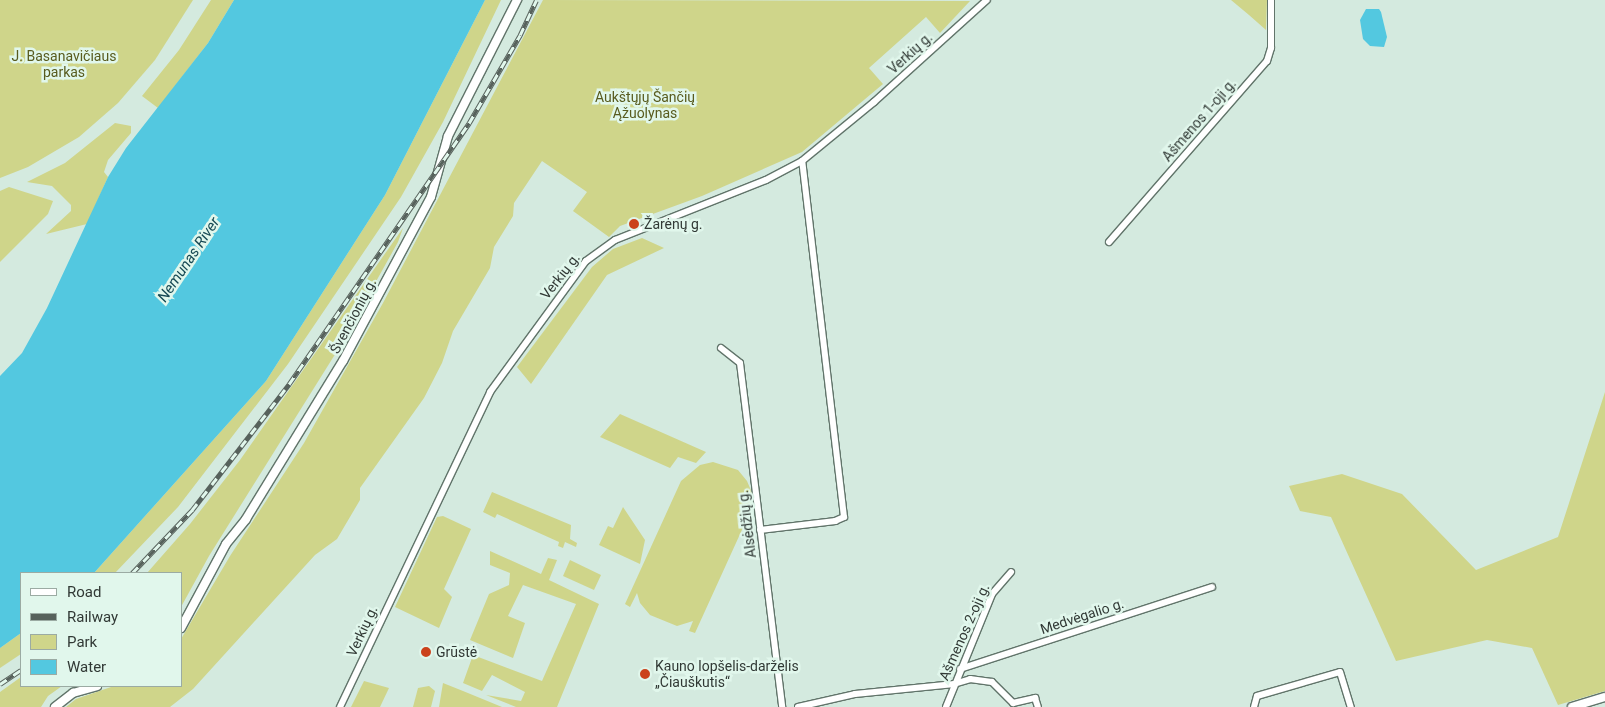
<!DOCTYPE html>
<html>
<head>
<meta charset="utf-8">
<style>
  body { margin:0 }
  #map { position:relative; width:1605px; height:707px; overflow:hidden; background:#d4eadf; font-family:Roboto,sans-serif }
  div>[style] { position:absolute }
  .green>* { inset:0; background:#cfd58a }
  .water>* { inset:0; background:#53c8e0 }
  .roads { filter:drop-shadow(1px 0 #61746a) drop-shadow(-1px 0 #61746a) drop-shadow(0 1px #61746a) drop-shadow(0 -1px #61746a) }
  .minor>* { height:6px; margin:-3px; padding:0 3px; transform-origin:3px; border-radius:3px; background:#fff }
  .tertiary>* { height:8px; margin:-4px; padding:0 4px; transform-origin:4px; border-radius:4px; background:#fff }
  .rail>* { height:4.5px; margin-top:-2.25px; transform-origin:0; background:repeating-linear-gradient(90deg,#e1f7ec 0 8px,#57625c 0 16px); box-sizing:border-box; border-block:1px solid #57625c }
  .dots>* { width:14px; height:14px; translate:-50% -50%; box-sizing:border-box; border:2px solid #e1f7ec; border-radius:50% }
  span { translate:-50% -50%; white-space:nowrap; text-align:center; line-height:1.15; -webkit-text-stroke:5px #e1f7ec; paint-order:stroke }
  .street-label { font-size:14px; color:#313935 }
  .park-label { font-size:14px; color:#585b1e }
  .poi-label { font-size:14px; color:#313935 }
  .left { translate:0 -50%; text-align:left }
  .water-label { font-size:15px; color:#164954; font-style:italic }
  .legend { position:absolute; left:20px; top:572px; width:162px; height:115px; box-sizing:border-box; background:#e1f7ec; border:1px solid #9baba3; margin:0; padding:6px 9px; list-style:none; font-size:15px; color:#313935 }
  .legend li { display:flex; align-items:center; gap:10px; height:25px }
  .legend b { width:25px; border:1px solid #9baba3 }
</style>
</head>
<body>
<div id="map">
  <div class="green">
    <div style="clip-path:polygon(0 0,193px 0,155px 60px,118px 103px,79px 137px,28px 167px,0 178px)"></div>
    <div style="clip-path:polygon(211px 0,234px 0,208px 43px,158px 108px,142px 96px,179px 50px)"></div>
    <div style="clip-path:polygon(485px 0,501px 0,443px 122px,401px 197px,288px 364px,178px 507px,115px 573px,94px 573px,266px 381px,385px 195px)"></div>
    <div style="clip-path:polygon(543px 0,970px 1px,940px 33px,926px 17px,869px 68px,883px 84px,802px 152px,702px 196px,620px 226px,609px 237px,573px 211px,587px 192px,542px 161px,514px 203px,513px 216px,494px 247px,490px 268px,453px 331px,442px 363px,424px 398px,360px 488px,360px 500px,337px 539px,315px 555px,193px 689px,170px 707px,66px 707px,76px 699px,114px 686px,181px 686px,181px 639px,230px 556px,304px 443px,383px 303px)"></div>
    <div style="clip-path:polygon(1231px 0,1267px 0,1266px 30px,1249px 15px)"></div>
    <div style="clip-path:polygon(115px 123px,131px 126px,131px 133px,108px 160px,104px 172px,108px 177px,87px 224px,46px 234px,71px 211px,71px 205px,52px 186px,27px 182px,65px 163px)"></div>
    <div style="clip-path:polygon(9px 187px,53px 201px,48px 214px,0 262px,0 191px)"></div>
    <div style="clip-path:polygon(403px 228px,398px 242px,339px 348px,209px 556px,181px 607px,181px 573px,147px 573px,190px 524px,240px 460px)"></div>
    <div style="clip-path:polygon(642px 238px,664px 248px,607px 275px,531px 384px,517px 367px,592px 267px,613px 249px)"></div>
    <div style="clip-path:polygon(1605px 392px,1605px 691px,1558px 705px,1532px 648px,1487px 640px,1396px 661px,1331px 517px,1300px 511px,1289px 486px,1342px 474px,1402px 494px,1476px 570px,1558px 537px)"></div>
    <div style="clip-path:polygon(620px 414px,706px 452px,696px 463px,678px 457px,670px 468px,600px 437px)"></div>
    <div style="clip-path:polygon(713px 462px,738px 470px,747px 481px,752px 493px,751px 510px,695px 633px,689px 631px,693px 621px,677px 626px,650px 615px,640px 603px,637px 593px,630px 607px,625px 604px,681px 481px,700px 465px)"></div>
    <div style="clip-path:polygon(492px 492px,571px 525px,570px 539px,577px 543px,576px 547px,565px 542px,563px 548px,558px 546px,559px 542px,497px 514px,495px 518px,483px 512px)"></div>
    <div style="clip-path:polygon(623px 507px,645px 540px,640px 564px,599px 545px,608px 526px,613px 528px)"></div>
    <div style="clip-path:polygon(443px 516px,471px 529px,444px 589px,452px 597px,439px 628px,395px 607px,437px 517px)"></div>
    <div style="clip-path:polygon(490px 551px,541px 574px,548px 558px,557px 560px,549px 580px,599px 604px,557px 707px,516px 707px,486px 695px,521px 701px,525px 692px,492px 675px,482px 691px,463px 683px,473px 655px,542px 681px,576px 604px,523px 585px,508px 616px,525px 623px,513px 658px,470px 640px,489px 594px,509px 585px,510px 573px,490px 565px)"></div>
    <div style="clip-path:polygon(570px 560px,601px 575px,594px 590px,563px 576px)"></div>
    <div style="clip-path:polygon(21px 633px,21px 654px,0 668px,0 648px)"></div>
    <div style="clip-path:polygon(21px 677px,21px 686px,62px 686px,48px 696px,41px 707px,0 707px,0 692px)"></div>
    <div style="clip-path:polygon(364px 681px,389px 688px,380px 707px,351px 707px)"></div>
    <div style="clip-path:polygon(443px 683px,463px 691px,502px 707px,439px 707px)"></div>
    <div style="clip-path:polygon(429px 686px,435px 691px,431px 707px,413px 707px,418px 688px)"></div>
  </div>
  <div class="water">
    <div style="clip-path:polygon(234px 0,485px 0,385px 195px,266px 381px,94px 573px,21px 573px,21px 633px,0 648px,0 376px,22px 353px,47px 308px,108px 177px,126px 148px,208px 43px)"></div>
    <div style="clip-path:polygon(1366px 9px,1379px 9px,1381px 12px,1387px 37px,1384px 47px,1370px 46px,1363px 39px,1360px 20px)"></div>
  </div>
  <div class="roads">
    <div class="minor">
      <div style="left:1109px;top:242px;width:240px;rotate:-48.9deg"></div>
      <div style="left:1267px;top:61px;width:14px;rotate:-73deg"></div>
      <div style="left:1271px;top:48px;width:48px;rotate:-90deg"></div>
      <div style="left:721px;top:348px;width:24px;rotate:38deg"></div>
      <div style="left:740px;top:363px;width:347px;rotate:83deg"></div>
      <div style="left:760px;top:530px;width:76px;rotate:-6.8deg"></div>
      <div style="left:835px;top:521px;width:10px;rotate:-24deg"></div>
      <div style="left:844px;top:517px;width:358px;rotate:-96.7deg"></div>
      <div style="left:960px;top:669px;width:265px;rotate:-18deg"></div>
      <div style="left:340px;top:707px;width:349px;rotate:-64.5deg"></div>
      <div style="left:490px;top:392px;width:162px;rotate:-53.8deg"></div>
      <div style="left:586px;top:261px;width:36px;rotate:-36deg"></div>
      <div style="left:615px;top:240px;width:162px;rotate:-21.7deg"></div>
      <div style="left:766px;top:180px;width:41px;rotate:-27.8deg"></div>
      <div style="left:802px;top:161px;width:93px;rotate:-39.3deg"></div>
      <div style="left:874px;top:102px;width:152px;rotate:-42.1deg"></div>
      <div style="left:798px;top:707px;width:58px;rotate:-12.8deg"></div>
      <div style="left:855px;top:694px;width:100px;rotate:-5.8deg"></div>
      <div style="left:954px;top:684px;width:17px;rotate:-17deg"></div>
      <div style="left:970px;top:679px;width:22px;rotate:8deg"></div>
      <div style="left:992px;top:682px;width:30px;rotate:45deg"></div>
      <div style="left:1013px;top:703px;width:23px;rotate:-13deg"></div>
      <div style="left:1035px;top:698px;width:9px;rotate:72deg"></div>
      <div style="left:946px;top:707px;width:122px;rotate:-67.8deg"></div>
      <div style="left:992px;top:594px;width:29px;rotate:-49deg"></div>
      <div style="left:1254px;top:707px;width:11px;rotate:-75deg"></div>
      <div style="left:1257px;top:696px;width:86px;rotate:-16.1deg"></div>
      <div style="left:1340px;top:672px;width:37px;rotate:73deg"></div>
    </div>
    <div class="tertiary">
      <div style="left:181px;top:628px;width:95px;rotate:-61.8deg"></div>
      <div style="left:226px;top:544px;width:32px;rotate:-51deg"></div>
      <div style="left:246px;top:519px;width:185px;rotate:-58.5deg"></div>
      <div style="left:343px;top:361px;width:186px;rotate:-61.8deg"></div>
      <div style="left:431px;top:197px;width:63px;rotate:-74.4deg"></div>
      <div style="left:448px;top:136px;width:153px;rotate:-63.1deg"></div>
      <div style="left:55px;top:707px;width:23px;rotate:-38deg"></div>
      <div style="left:73px;top:693px;width:25px;rotate:-16deg"></div>
      <div style="left:1572px;top:707px;width:34px;rotate:-17deg"></div>
    </div>
  </div>
  <div class="rail">
    <div style="left:132px;top:573px;width:87px;rotate:-46.4deg"></div>
    <div style="left:192px;top:510px;width:159px;rotate:-52.4deg"></div>
    <div style="left:289px;top:384px;width:317px;rotate:-55.4deg"></div>
    <div style="left:469px;top:123px;width:102px;rotate:-59.9deg"></div>
    <div style="left:520px;top:35px;width:38px;rotate:-65deg"></div>
    <div style="left:0;top:684px;width:25px;rotate:-34deg"></div>
  </div>
  <div class="dots">
    <div style="left:634px;top:224px;background:#cb421b"></div>
    <div style="left:426px;top:652px;background:#cb421b"></div>
    <div style="left:645px;top:674px;background:#cb421b"></div>
  </div>
  <div class="street-label">
    <span style="left:910px;top:53px;rotate:-42deg">Verkių g.</span>
    <span style="left:1199px;top:120px;rotate:-49deg">Ašmenos 1-oji g.</span>
    <span style="left:560px;top:276px;rotate:-52deg">Verkių g.</span>
    <span style="left:353px;top:316px;rotate:-62deg">Švenčionių g.</span>
    <span style="left:747px;top:524px;rotate:-97deg">Alsėdžių g.</span>
    <span style="left:1082px;top:616px;rotate:-18deg">Medvėgalio g.</span>
    <span style="left:362px;top:631px;rotate:-65deg">Verkių g.</span>
    <span style="left:964px;top:632px;rotate:-66deg">Ašmenos 2-oji g.</span>
  </div>
  <div class="park-label">
    <span style="left:64px;top:64px">J. Basanavičiaus<br>parkas</span>
    <span style="left:645px;top:105px">Aukštųjų Šančių<br>Ąžuolynas</span>
  </div>
  <div class="poi-label">
    <span class="left" style="left:644px;top:224px">Žarėnų g.</span>
    <span class="left" style="left:436px;top:652px">Grūstė</span>
    <span class="left" style="left:655px;top:674px">Kauno lopšelis-darželis<br>„Čiauškutis“</span>
  </div>
  <div class="water-label">
    <span style="left:189px;top:260px;rotate:-56deg">Nemunas River</span>
  </div>
  <ul class="legend">
  <li><b style="height:6px;background:#fff"></b>Road</li>
  <li><b style="height:6px;background:#57625c"></b>Railway</li>
  <li><b style="height:14px;background:#cfd58a"></b>Park</li>
  <li><b style="height:14px;background:#53c8e0"></b>Water</li>
  </ul>
</div>
</body>
</html>
